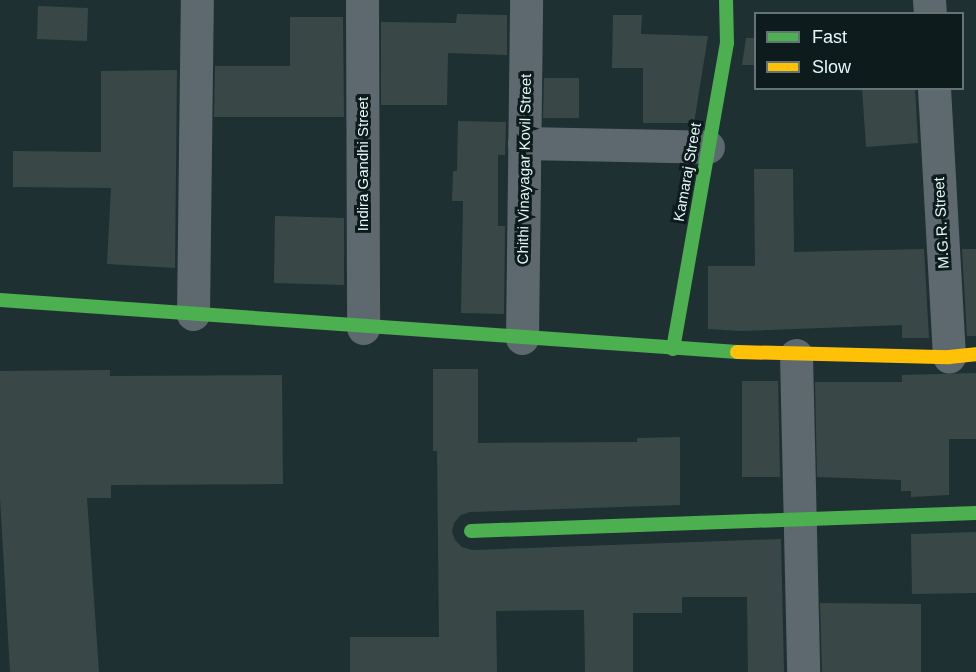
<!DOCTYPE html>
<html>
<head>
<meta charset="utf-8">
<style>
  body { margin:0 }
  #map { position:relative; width:976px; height:672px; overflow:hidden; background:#1f3032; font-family:Helvetica,sans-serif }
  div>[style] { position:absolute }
  .building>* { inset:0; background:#394846 }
  .street>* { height:33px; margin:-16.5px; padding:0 16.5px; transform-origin:16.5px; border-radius:16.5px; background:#5d696f }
  .fast>* { height:14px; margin:-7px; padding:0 7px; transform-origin:7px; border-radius:7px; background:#4caf50 }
  .slow>* { height:14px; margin:-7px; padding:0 7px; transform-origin:7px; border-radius:7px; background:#ffc107 }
  span { translate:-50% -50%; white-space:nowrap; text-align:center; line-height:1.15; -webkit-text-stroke:6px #0e1b1d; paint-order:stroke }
  .street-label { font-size:15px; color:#e5f7f9 }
  .legend { position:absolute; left:754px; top:12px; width:210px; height:78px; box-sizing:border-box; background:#0e1b1d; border:2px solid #647375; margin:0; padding:8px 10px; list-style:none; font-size:18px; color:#e5f7f9 }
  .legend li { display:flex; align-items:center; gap:12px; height:30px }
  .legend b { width:30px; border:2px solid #647375 }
</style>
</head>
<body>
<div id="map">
  <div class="building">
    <div style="clip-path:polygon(38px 6px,88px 8px,87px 41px,37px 39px)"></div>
    <div style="clip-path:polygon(457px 14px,507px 15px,507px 55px,448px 53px,447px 105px,381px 105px,381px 22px,456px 23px)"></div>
    <div style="clip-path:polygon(613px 15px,642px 15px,641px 34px,708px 36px,694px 123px,643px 123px,643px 68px,612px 68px)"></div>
    <div style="clip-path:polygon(290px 17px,343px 17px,344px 117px,214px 117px,215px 66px,290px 66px)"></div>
    <div style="clip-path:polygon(746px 38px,756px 38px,756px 65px,742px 65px)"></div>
    <div style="clip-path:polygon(177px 70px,175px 268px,107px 264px,111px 188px,13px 187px,13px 151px,101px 152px,101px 71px)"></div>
    <div style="clip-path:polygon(544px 78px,579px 78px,579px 118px,543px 118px)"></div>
    <div style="clip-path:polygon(862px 88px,915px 88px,918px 143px,866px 147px)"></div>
    <div style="clip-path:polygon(458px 121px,506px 122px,505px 155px,498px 155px,498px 226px,505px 226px,504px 314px,461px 313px,463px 201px,452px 201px,453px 171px,457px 171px)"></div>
    <div style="clip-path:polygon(754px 169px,793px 169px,794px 252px,924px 249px,929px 338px,902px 338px,902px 325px,741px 331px,708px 329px,708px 266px,755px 266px)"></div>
    <div style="clip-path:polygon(275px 216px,344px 218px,344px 285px,274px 283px)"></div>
    <div style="clip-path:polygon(962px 249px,976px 249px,976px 336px,967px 336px)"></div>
    <div style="clip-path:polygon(433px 369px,478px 369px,478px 443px,637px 442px,637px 438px,680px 437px,680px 505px,470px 512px,461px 515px,454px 523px,452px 532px,455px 540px,462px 547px,472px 550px,781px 539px,784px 672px,748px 672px,747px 597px,682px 597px,682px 613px,633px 613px,633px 672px,585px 672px,584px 610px,496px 611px,497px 672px,350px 672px,350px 637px,439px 637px,437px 451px,433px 451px)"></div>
    <div style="clip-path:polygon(110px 370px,110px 376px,282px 375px,283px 484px,111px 485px,111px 498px,87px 498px,99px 672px,10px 672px,0 498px,0 371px)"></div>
    <div style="clip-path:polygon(976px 373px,976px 439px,949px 439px,949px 495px,911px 497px,911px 491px,901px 491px,901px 480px,817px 477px,815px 382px,902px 382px,902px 375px)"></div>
    <div style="clip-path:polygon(742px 381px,778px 381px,780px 477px,742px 477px)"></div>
    <div style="clip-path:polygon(976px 532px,976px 593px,912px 594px,911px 534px)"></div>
    <div style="clip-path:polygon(820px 603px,921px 604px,921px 672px,822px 672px)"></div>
  </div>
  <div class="street">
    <div style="left:362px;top:0;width:328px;rotate:89.8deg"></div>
    <div style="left:929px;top:0;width:14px;rotate:86deg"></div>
    <div style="left:934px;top:88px;width:269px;rotate:86.8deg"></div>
    <div style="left:524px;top:143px;width:184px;rotate:1.2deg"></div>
    <div style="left:193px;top:314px;width:314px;rotate:-89.3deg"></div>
    <div style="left:522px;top:338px;width:338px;rotate:-89.3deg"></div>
    <div style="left:796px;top:355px;width:317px;rotate:88.7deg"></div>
  </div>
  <div class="fast">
    <div style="left:0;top:300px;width:739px;rotate:4.04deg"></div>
    <div style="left:673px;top:349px;width:311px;rotate:-80deg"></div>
    <div style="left:727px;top:43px;width:43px;rotate:-91.3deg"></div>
    <div style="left:471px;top:531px;width:505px;rotate:-2.04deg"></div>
  </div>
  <div class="slow">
    <div style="left:737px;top:352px;width:212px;rotate:1.4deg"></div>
    <div style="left:949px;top:357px;width:27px;rotate:-6deg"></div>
  </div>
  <div class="street-label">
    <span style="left:363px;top:164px;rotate:-90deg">Indira Gandhi Street</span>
    <span style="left:524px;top:169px;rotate:-89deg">Chithi Vinayagar Kovil Street</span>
    <span style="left:687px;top:172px;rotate:-80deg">Kamaraj Street</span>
    <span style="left:941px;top:223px;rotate:-93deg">M.G.R. Street</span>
  </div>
  <ul class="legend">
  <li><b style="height:8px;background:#4caf50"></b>Fast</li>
  <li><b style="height:8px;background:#ffc107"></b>Slow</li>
  </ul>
</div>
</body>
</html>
